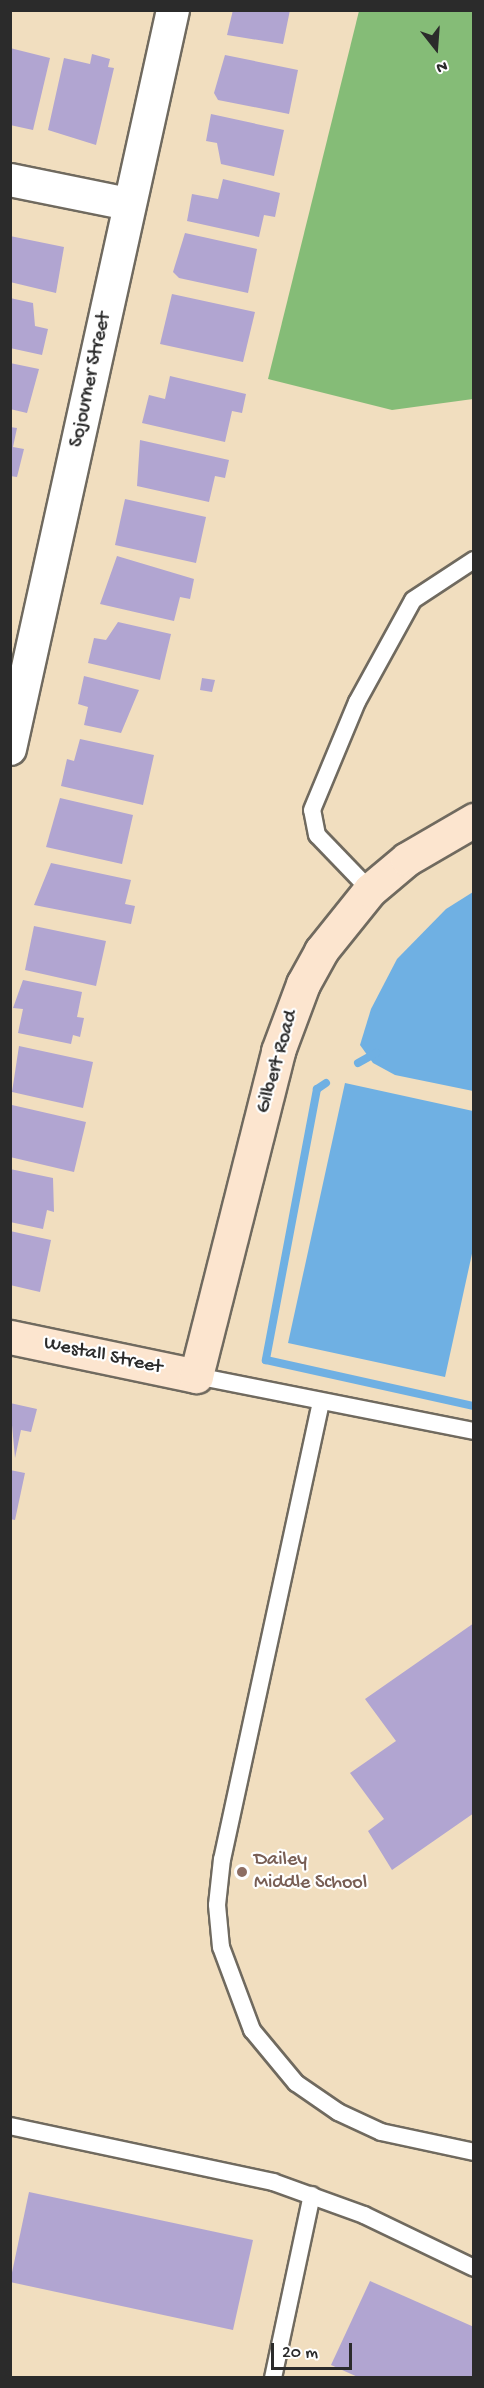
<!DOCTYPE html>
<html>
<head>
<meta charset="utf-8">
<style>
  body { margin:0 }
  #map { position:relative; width:484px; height:2388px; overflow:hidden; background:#f1debf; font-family:"Gochi Hand",sans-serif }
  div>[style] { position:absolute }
  .forest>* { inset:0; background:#85bc77 }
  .water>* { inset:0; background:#6fb0e3 }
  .stream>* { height:8px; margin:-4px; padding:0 4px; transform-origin:4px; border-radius:4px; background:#6fb0e3 }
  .building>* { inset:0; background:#b1a5d1 }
  .roads { filter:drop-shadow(2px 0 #706a5f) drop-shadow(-2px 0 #706a5f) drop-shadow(0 2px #706a5f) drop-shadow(0 -2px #706a5f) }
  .lane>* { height:16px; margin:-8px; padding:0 8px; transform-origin:8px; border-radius:8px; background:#fff }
  .street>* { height:32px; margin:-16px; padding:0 16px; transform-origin:16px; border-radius:16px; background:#fff }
  .secondary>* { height:33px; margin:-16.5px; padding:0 16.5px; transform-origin:16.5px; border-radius:16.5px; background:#fce5cf }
  .dots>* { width:16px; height:16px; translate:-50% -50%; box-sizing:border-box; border:3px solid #fff; border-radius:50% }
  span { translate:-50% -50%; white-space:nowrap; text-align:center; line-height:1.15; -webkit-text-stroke:4.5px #fff; paint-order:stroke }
  .street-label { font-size:20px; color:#2b2b2b }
  .education-label { font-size:20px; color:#785e54 }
  .left { translate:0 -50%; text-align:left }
  .frame { position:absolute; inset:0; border:12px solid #2b2b2b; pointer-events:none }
  .north { position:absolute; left:406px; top:18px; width:60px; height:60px; -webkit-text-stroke:4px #fff; paint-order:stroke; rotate:163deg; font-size:16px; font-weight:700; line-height:24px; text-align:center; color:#2b2b2b }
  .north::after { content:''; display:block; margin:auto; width:21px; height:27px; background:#2b2b2b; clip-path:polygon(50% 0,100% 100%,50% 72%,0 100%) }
  .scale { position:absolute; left:271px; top:2343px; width:81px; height:27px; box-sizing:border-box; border:3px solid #2b2b2b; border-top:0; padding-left:8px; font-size:18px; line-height:21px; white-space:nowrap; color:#2b2b2b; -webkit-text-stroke:4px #fff; paint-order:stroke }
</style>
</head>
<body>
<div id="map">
  <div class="forest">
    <div style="clip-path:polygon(359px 11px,473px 11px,473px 399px,392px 410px,268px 379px)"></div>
  </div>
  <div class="water">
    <div style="clip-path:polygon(473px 892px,473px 1091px,395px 1075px,373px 1063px,360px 1045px,371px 1009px,397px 959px,446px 909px)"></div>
    <div style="clip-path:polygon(345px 1083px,473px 1111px,473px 1249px,445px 1377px,288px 1343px)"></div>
  </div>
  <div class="stream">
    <div style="left:358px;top:1063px;width:21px;rotate:-29deg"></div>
    <div style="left:326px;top:1083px;width:11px;rotate:146deg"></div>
    <div style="left:317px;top:1089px;width:276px;rotate:100.7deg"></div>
    <div style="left:266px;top:1360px;width:213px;rotate:12.5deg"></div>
  </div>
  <div class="building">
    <div style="clip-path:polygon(233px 10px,290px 10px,283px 44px,227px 35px)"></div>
    <div style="clip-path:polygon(10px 48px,50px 58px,33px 130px,10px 125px)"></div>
    <div style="clip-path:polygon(92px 54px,110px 59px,108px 67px,114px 68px,96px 145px,48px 130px,64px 58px,90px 64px)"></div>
    <div style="clip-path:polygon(225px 55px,298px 70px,289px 114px,218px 100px,214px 93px)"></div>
    <div style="clip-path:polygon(211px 114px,284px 130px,274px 176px,221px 164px,217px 143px,206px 141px)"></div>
    <div style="clip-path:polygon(223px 179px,280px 193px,275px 217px,264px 215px,259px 237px,187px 221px,192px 194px,218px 199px)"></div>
    <div style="clip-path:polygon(185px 233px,257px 249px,248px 293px,179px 278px,173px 272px)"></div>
    <div style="clip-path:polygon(10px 236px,64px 247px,56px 293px,10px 282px)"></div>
    <div style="clip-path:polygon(172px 294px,255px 312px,243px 362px,160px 344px)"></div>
    <div style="clip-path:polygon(10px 298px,33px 303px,35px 326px,48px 329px,42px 355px,10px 348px)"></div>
    <div style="clip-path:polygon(10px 363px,39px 369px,27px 413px,10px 409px)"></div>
    <div style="clip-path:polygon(170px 376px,246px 394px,242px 413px,232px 411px,225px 442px,142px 423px,149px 395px,165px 399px)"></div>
    <div style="clip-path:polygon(10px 427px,17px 428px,13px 447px,24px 449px,17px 477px,10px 476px)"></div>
    <div style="clip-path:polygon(140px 440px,229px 460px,225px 478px,215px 476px,209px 502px,137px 486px)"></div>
    <div style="clip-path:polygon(125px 499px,206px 517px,196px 563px,115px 545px)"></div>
    <div style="clip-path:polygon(117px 556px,194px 579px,190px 599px,180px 597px,174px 621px,100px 604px)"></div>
    <div style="clip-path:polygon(118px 622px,171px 634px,160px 680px,88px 663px,94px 638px,106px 640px)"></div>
    <div style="clip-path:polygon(84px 676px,139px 690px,121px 733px,84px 725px,88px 707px,78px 704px)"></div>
    <div style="clip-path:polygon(202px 678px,215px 680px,212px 692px,200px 690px)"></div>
    <div style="clip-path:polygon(80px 739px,154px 755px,143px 805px,61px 786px,67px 759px,74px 761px)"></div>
    <div style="clip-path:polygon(60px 798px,133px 815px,122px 864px,46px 847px)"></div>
    <div style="clip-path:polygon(51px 863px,131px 880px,125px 904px,135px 906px,131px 924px,34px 905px)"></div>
    <div style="clip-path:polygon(34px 926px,106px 941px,96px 986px,25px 970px)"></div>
    <div style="clip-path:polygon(23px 980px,82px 992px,77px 1017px,84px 1018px,80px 1037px,73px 1035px,71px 1044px,18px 1033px,23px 1009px,13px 1008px)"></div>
    <div style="clip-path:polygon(19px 1046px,93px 1062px,83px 1108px,12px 1092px)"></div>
    <div style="clip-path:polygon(12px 1105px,86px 1122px,74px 1172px,10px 1157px)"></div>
    <div style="clip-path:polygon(10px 1169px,53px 1178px,54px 1212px,47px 1210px,43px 1229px,10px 1222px)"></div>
    <div style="clip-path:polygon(10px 1231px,51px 1240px,40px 1292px,10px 1285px)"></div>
    <div style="clip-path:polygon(10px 1403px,37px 1409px,31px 1432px,21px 1430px,15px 1458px)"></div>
    <div style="clip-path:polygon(10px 1470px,25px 1473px,15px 1520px,10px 1519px)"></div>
    <div style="clip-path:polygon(474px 1623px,474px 1813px,392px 1870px,368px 1831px,384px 1819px,350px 1773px,396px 1741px,365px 1699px)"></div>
    <div style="clip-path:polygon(29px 2192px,253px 2240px,233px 2330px,10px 2282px)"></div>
    <div style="clip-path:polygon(370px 2281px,474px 2327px,474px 2378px,360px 2378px,331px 2365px)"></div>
  </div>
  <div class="roads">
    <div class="lane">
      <div style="left:370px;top:890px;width:76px;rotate:-133.9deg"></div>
      <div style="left:317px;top:835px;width:25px;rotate:-101deg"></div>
      <div style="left:312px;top:810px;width:117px;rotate:-67.4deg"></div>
      <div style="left:357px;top:702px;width:116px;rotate:-61.2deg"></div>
      <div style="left:413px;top:600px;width:73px;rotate:-33.3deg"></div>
      <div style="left:196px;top:1376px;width:283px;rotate:11.2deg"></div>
      <div style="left:321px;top:1402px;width:468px;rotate:102.2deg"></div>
      <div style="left:222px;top:1859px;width:46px;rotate:96.2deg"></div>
      <div style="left:217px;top:1905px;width:42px;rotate:84.6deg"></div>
      <div style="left:221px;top:1947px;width:89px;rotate:69.5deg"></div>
      <div style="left:252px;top:2030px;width:69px;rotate:50.3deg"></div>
      <div style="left:296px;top:2083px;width:51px;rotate:34.6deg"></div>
      <div style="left:338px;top:2112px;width:47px;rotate:24.9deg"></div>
      <div style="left:381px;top:2132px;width:95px;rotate:12.1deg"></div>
      <div style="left:10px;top:2126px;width:269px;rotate:12deg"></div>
      <div style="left:273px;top:2182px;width:97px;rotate:19.9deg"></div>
      <div style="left:364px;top:2215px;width:122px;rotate:25.7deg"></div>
      <div style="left:273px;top:2378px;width:187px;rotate:-78deg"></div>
    </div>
    <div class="street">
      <div style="left:10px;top:180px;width:120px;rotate:11.5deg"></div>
      <div style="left:10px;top:749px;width:757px;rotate:-77.56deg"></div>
    </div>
    <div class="secondary">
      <div style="left:10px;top:1337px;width:190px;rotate:11.8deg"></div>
      <div style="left:196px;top:1376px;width:335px;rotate:-75.8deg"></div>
      <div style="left:278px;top:1051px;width:72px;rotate:-69.5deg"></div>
      <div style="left:303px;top:984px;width:38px;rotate:-61deg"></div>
      <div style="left:321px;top:951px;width:78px;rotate:-51.2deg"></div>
      <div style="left:370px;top:890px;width:48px;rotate:-40deg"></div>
      <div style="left:407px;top:859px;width:78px;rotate:-30.2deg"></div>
    </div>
  </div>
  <div class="dots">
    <div style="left:242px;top:1872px;background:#8d6e63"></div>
  </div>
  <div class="street-label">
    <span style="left:91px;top:380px;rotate:-78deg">Sojourner Street</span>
    <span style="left:278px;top:1062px;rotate:-74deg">Gilbert Road</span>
    <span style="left:103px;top:1356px;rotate:12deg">Westall Street</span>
  </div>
  <div class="education-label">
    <span class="left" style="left:254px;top:1872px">Dailey<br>Middle School</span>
  </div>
  <div class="frame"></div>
  <div class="north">N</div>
  <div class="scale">20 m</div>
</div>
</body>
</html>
